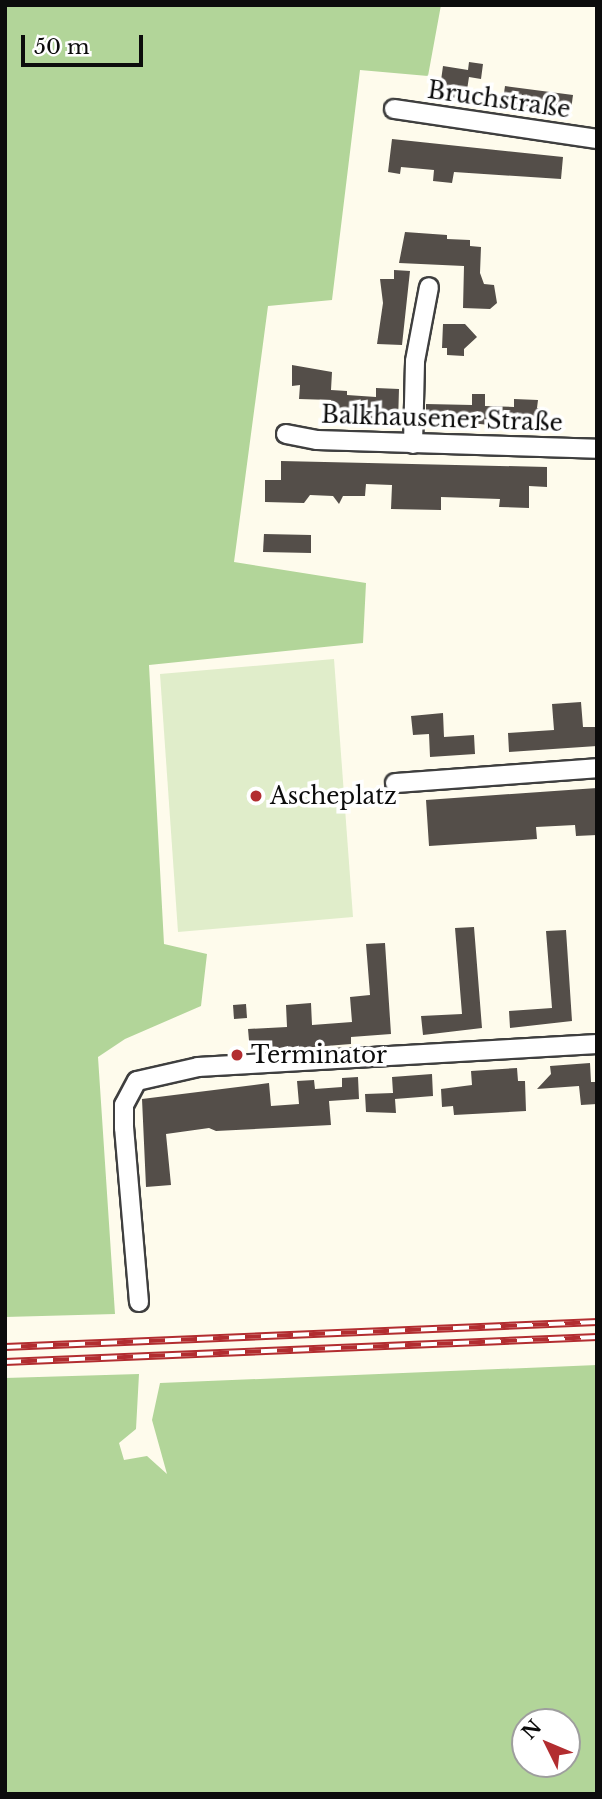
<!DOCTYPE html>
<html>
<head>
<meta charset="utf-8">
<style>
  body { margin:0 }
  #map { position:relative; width:602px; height:1799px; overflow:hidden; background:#fefbec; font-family:"Libre Baskerville",serif }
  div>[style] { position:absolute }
  .forest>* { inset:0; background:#b2d599 }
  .pitch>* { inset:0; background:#e0edca }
  .building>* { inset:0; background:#544e49 }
  .roads { filter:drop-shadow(2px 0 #3f3f3f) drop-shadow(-2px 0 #3f3f3f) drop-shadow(0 2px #3f3f3f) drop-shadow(0 -2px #3f3f3f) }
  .street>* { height:18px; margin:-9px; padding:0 9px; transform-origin:9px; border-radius:9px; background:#fff }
  .rail>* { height:8px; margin-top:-4px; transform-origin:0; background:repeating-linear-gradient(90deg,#fff 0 16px,#b22d30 0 32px); box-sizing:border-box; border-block:2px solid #b22d30 }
  .dots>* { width:19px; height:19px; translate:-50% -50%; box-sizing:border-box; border:4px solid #fff; border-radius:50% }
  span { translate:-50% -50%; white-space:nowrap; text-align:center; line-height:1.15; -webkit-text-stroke:7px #fff; paint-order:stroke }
  .street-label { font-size:23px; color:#0c0c0c }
  .poi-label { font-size:23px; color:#0c0c0c }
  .left { translate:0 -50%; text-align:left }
  .frame { position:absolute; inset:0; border:7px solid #0c0c0c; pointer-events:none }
  .north { position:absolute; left:511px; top:1708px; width:70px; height:70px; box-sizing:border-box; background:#fff; border:2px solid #9e9e9e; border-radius:50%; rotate:313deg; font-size:19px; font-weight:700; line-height:28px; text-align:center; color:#0c0c0c }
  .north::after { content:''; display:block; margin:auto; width:24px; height:32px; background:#b22d30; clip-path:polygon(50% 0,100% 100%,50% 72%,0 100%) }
  .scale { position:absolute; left:21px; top:35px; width:122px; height:32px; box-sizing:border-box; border:4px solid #0c0c0c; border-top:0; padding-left:9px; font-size:21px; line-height:24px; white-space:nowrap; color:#0c0c0c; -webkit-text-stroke:5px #fff; paint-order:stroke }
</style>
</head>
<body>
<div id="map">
  <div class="forest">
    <div style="clip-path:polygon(5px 5px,441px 5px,428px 76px,360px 70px,332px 300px,268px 306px,234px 562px,366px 583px,363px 643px,149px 665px,164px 944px,207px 954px,201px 1006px,125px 1039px,98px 1057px,115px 1314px,5px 1317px)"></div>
    <div style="clip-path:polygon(evenodd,597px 1365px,597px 1794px,5px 1794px,5px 1378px,139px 1374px,136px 1429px,119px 1443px,124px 1460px,147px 1456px,167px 1474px,152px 1420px,160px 1383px,597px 1365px,525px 1722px,567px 1722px,567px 1764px,525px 1764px,525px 1722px)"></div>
  </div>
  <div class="pitch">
    <div style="clip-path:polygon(334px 659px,353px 917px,178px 932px,160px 674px)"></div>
  </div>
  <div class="building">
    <div style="clip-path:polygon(469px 62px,483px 64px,481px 79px,469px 77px,465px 103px,439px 95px,443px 66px,468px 70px)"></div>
    <div style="clip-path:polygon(505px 86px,573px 95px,570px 117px,502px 108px)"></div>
    <div style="clip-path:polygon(392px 139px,563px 157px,561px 179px,454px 172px,452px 183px,433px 181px,434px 170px,401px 167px,400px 174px,388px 172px)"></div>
    <div style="clip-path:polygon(405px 232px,447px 235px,447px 239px,470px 240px,470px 246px,481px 247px,480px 273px,484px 284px,494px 285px,497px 303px,490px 309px,463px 308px,464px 266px,399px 263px)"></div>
    <div style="clip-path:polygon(394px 270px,410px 271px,402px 345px,377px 344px,383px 303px,380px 279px,394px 279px)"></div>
    <div style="clip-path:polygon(443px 324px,465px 324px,477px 337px,464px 349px,464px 356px,447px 355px,447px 348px,442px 348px)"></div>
    <div style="clip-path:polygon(292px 365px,332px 372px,331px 390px,347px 391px,347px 395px,376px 397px,376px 388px,399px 389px,398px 423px,330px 412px,331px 400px,299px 399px,300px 385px,292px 386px)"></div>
    <div style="clip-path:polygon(472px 394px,485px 394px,485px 406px,514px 407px,514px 399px,538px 400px,537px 408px,546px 408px,545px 428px,529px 428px,529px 420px,501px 419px,501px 426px,426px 419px,426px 404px,472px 405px)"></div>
    <div style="clip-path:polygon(281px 461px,547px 467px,547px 487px,529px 486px,529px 508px,499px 507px,500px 499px,441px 497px,441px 510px,391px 509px,392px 485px,366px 484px,365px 496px,343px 496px,339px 504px,333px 496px,310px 495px,304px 503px,265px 502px,265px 480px,281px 480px)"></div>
    <div style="clip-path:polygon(264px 534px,311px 535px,311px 553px,263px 552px)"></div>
    <div style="clip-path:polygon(581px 702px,583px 727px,597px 727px,597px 746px,509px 752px,508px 733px,554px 730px,552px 704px)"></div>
    <div style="clip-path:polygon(443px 713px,444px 737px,474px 735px,475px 754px,430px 757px,429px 734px,413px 735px,411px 716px)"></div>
    <div style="clip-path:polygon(597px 788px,597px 835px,576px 836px,575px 825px,536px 827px,537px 839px,429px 846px,426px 800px)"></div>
    <div style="clip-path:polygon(474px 927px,482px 1028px,423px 1035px,421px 1016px,462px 1014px,455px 928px)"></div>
    <div style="clip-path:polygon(566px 930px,572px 1021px,510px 1028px,509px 1011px,552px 1008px,546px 931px)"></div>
    <div style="clip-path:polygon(385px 943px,391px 1034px,351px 1037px,351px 1044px,250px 1052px,248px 1029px,287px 1027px,286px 1005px,311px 1003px,312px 1025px,352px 1022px,350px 997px,370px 995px,366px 944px)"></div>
    <div style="clip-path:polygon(246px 1004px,247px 1018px,234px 1019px,233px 1005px)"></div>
    <div style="clip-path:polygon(590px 1063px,591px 1082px,597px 1082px,597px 1104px,581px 1105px,579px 1086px,537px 1089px,551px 1074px,550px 1066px)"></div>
    <div style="clip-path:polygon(517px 1068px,518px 1081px,525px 1081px,526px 1111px,454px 1115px,453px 1106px,442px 1107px,441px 1089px,472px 1085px,471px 1071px)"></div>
    <div style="clip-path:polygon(432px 1074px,433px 1096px,395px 1099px,396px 1113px,366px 1112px,365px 1094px,393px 1093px,392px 1077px)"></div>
    <div style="clip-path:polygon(358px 1077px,359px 1099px,329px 1101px,331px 1125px,216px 1131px,209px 1128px,166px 1134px,171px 1185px,146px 1187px,142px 1099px,269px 1083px,271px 1106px,299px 1104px,297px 1081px,314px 1080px,315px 1089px,342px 1087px,342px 1078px)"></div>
  </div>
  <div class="roads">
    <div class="street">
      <div style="left:394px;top:109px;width:205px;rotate:8.4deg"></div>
      <div style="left:286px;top:434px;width:32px;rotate:11deg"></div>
      <div style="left:317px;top:440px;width:280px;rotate:1.8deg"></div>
      <div style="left:413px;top:444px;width:83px;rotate:-88.6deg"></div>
      <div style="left:415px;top:361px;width:75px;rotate:-79.3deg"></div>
      <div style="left:395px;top:783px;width:203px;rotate:-4.2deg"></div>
      <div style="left:139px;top:1302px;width:175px;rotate:-94.9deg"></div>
      <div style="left:124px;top:1128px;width:23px;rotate:-90deg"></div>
      <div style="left:124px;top:1105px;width:27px;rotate:-62deg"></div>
      <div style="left:137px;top:1081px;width:63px;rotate:-12.9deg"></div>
      <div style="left:198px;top:1067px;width:400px;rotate:-3.3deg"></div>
    </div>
  </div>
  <div class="rail">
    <div style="left:5px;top:1347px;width:593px;rotate:-2.42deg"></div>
    <div style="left:5px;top:1362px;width:593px;rotate:-2.42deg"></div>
  </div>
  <div class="dots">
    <div style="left:256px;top:796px;background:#b22d30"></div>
    <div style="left:237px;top:1055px;background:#b22d30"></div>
  </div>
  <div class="street-label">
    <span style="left:499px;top:100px;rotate:8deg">Bruchstraße</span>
    <span style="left:442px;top:419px;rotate:2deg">Balkhausener Straße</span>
  </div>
  <div class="poi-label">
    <span class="left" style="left:270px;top:796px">Ascheplatz</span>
    <span class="left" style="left:251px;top:1055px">Terminator</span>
  </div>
  <div class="frame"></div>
  <div class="north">N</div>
  <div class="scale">50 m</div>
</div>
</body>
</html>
